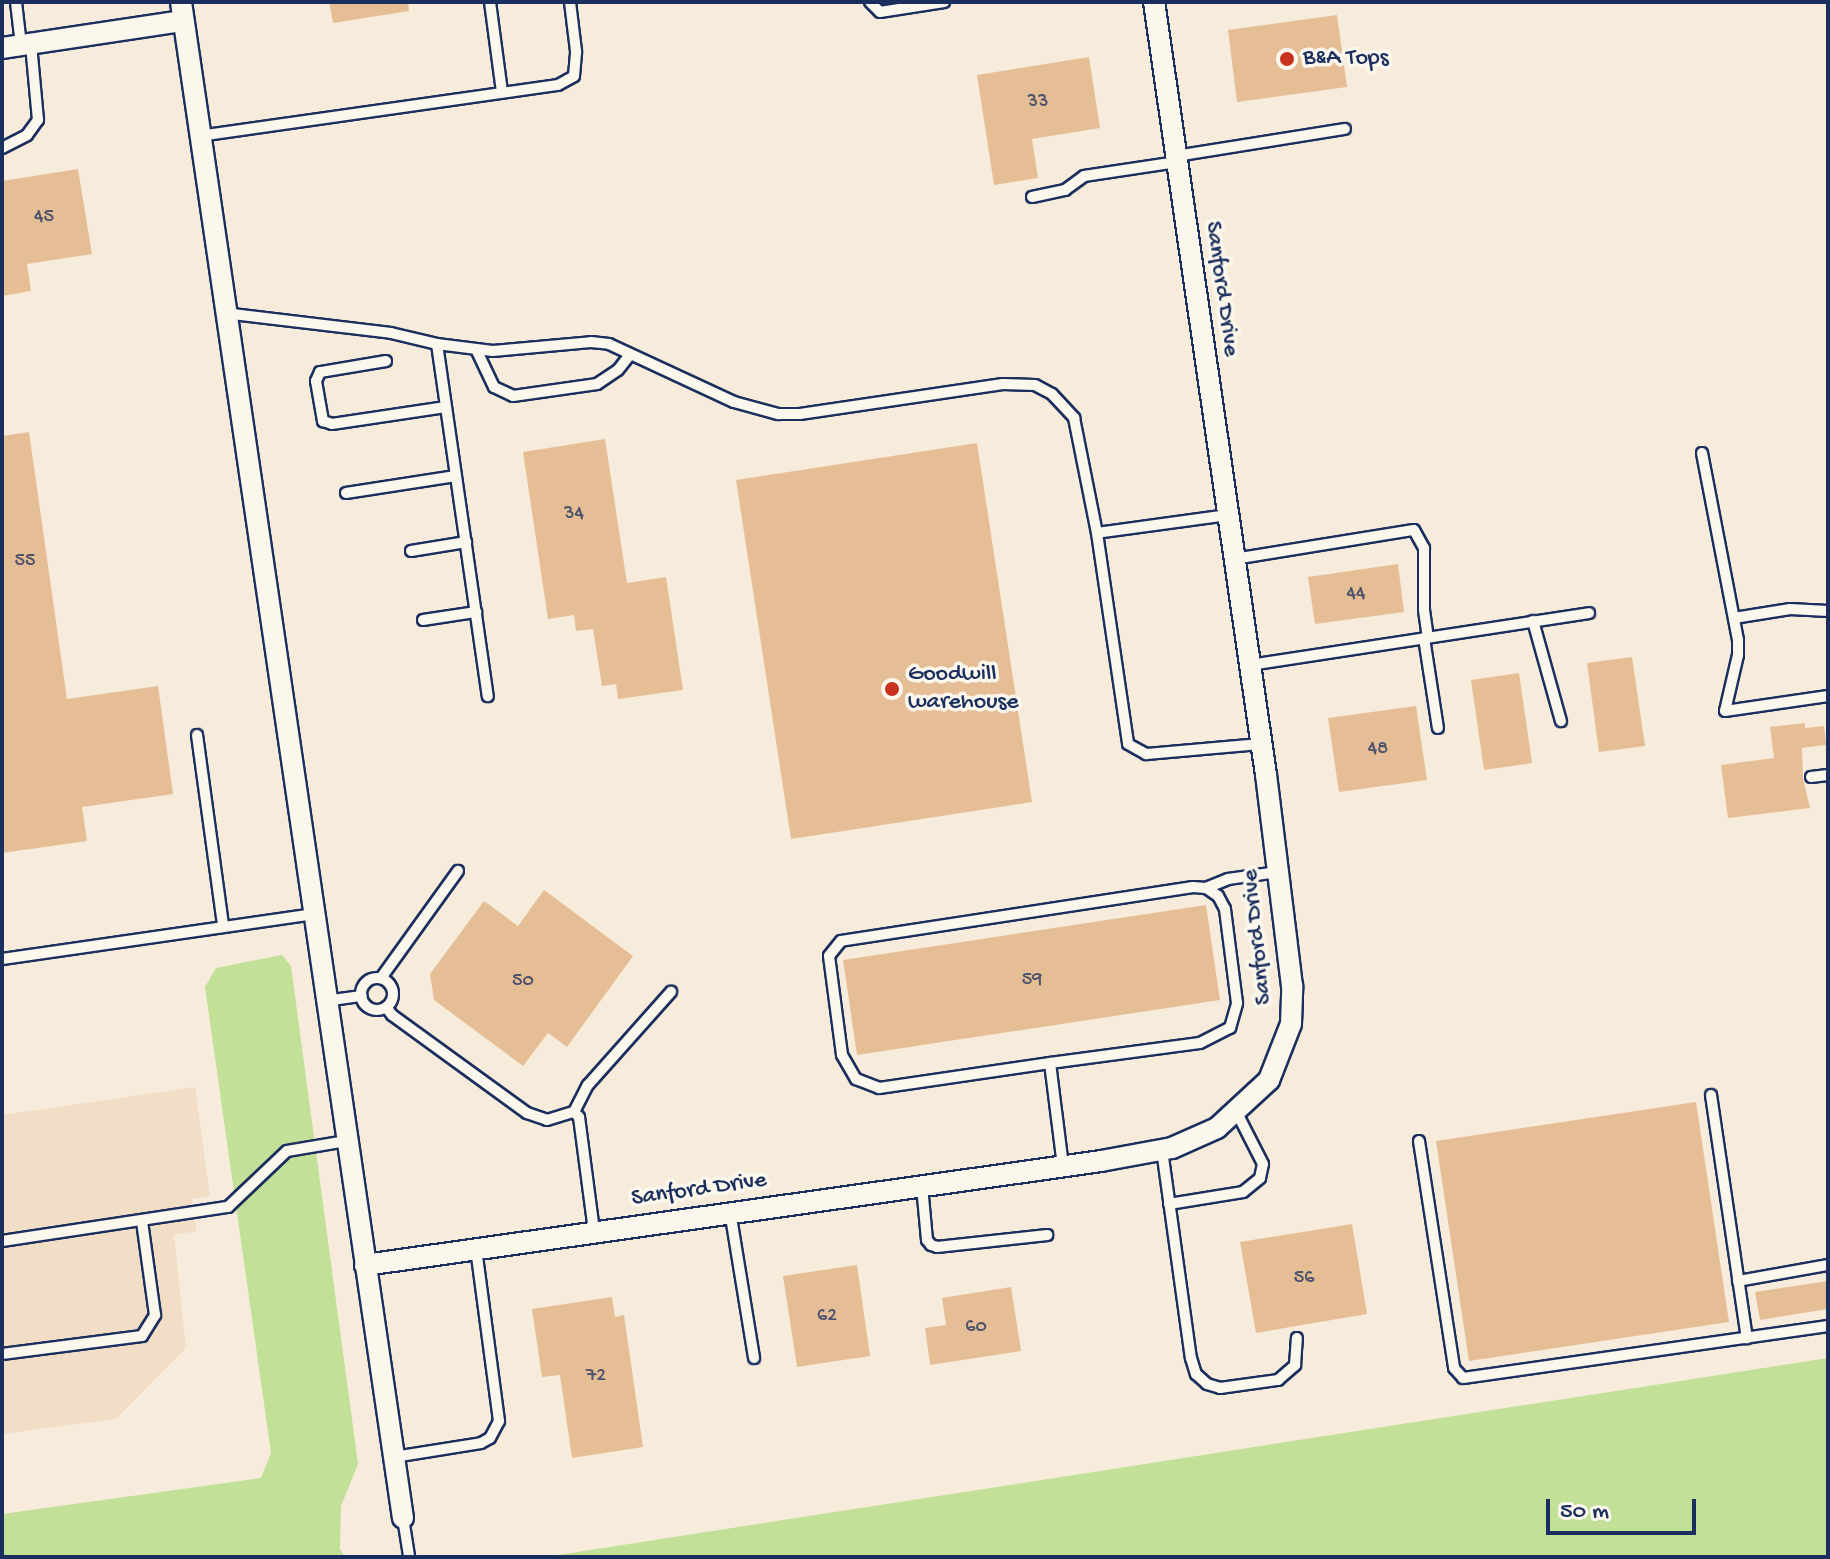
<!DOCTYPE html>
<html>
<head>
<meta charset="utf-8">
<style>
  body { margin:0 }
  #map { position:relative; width:1830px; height:1559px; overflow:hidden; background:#f7ecdb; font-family:"Gochi Hand",sans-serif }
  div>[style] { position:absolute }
  .built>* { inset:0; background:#f2dec6 }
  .green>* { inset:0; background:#c2e098 }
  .building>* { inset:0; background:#e6be96 }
  .roads { filter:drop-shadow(2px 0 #1b2f5e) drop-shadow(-2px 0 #1b2f5e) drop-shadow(0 2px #1b2f5e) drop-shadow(0 -2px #1b2f5e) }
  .lane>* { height:10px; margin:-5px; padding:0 5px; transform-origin:5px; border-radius:5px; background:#fbf7ec }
  .lane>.ring { margin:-5px; padding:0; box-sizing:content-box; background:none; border:10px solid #fbf7ec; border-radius:50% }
  .street>* { height:20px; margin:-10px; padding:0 10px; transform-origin:10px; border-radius:10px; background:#fbf7ec }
  .dots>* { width:22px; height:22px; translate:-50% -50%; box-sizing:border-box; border:4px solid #fbf7ec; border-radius:50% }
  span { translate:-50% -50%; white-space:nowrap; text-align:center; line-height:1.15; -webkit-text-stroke:7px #fbf7ec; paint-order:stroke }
  .number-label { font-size:20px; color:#4e536c }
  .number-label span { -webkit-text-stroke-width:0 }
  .poi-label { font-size:24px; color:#1b2f5e }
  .left { translate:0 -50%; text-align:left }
  .street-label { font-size:24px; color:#1b2f5e }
  .frame { position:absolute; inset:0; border:4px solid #1b2f5e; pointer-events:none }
  .scale { position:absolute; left:1546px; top:1499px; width:150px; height:36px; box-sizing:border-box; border:4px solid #1b2f5e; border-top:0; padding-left:10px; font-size:24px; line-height:28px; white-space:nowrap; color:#1b2f5e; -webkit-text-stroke:6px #fbf7ec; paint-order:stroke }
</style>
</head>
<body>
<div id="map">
  <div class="built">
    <div style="clip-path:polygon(195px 1087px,210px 1196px,192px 1199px,197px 1231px,174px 1235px,186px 1348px,116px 1419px,2px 1434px,2px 1115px)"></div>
  </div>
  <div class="green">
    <div style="clip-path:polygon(282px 955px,291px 966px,358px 1464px,341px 1506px,340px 1549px,345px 1557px,2px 1557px,2px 1514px,261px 1478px,271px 1453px,205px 987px,216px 968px)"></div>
    <div style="clip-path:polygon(1828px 1358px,1828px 1557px,545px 1557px)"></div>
  </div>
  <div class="building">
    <div style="clip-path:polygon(329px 2px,408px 2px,409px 11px,333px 23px)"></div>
    <div style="clip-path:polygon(1337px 15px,1347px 87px,1237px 102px,1228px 30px)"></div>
    <div style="clip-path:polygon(1089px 57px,1100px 128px,1032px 139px,1038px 178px,994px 185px,977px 75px)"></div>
    <div style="clip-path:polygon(78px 169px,92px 254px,27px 264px,31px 291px,2px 296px,2px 181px)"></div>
    <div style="clip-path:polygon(29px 432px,67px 699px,158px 686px,173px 794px,82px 807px,87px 841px,2px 853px,2px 436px)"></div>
    <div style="clip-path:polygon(605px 439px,627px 583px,666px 577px,683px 690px,618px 699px,616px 684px,602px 686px,593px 629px,576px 631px,574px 615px,548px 619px,523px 452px)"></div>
    <div style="clip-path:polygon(977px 443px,1032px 802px,791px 839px,736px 480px)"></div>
    <div style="clip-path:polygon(1398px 564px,1404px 612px,1315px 624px,1308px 577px)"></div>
    <div style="clip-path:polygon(1632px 657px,1645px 746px,1599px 752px,1587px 663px)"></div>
    <div style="clip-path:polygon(1519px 673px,1532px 763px,1484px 770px,1471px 680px)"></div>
    <div style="clip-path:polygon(1416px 706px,1427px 780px,1339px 792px,1328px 718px)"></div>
    <div style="clip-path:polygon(1805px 723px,1805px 728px,1824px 726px,1826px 745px,1802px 748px,1803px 779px,1810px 808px,1728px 818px,1721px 765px,1774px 758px,1770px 727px)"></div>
    <div style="clip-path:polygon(544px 890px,633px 956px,567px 1047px,548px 1033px,523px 1066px,434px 1000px,430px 974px,484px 901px,518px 926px)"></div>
    <div style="clip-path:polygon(1206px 905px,1220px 1000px,857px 1055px,843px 960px)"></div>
    <div style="clip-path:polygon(1696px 1102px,1729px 1322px,1469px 1361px,1436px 1141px)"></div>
    <div style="clip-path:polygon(1352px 1224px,1367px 1314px,1256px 1333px,1240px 1242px)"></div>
    <div style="clip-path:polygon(857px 1265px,870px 1356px,797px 1367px,783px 1276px)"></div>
    <div style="clip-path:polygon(1828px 1281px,1828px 1309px,1760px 1320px,1755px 1292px)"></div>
    <div style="clip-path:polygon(1011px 1287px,1021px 1351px,930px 1365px,925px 1328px,946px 1325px,942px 1298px)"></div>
    <div style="clip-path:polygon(612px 1297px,615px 1317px,624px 1315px,643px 1447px,572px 1458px,560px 1375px,542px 1377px,532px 1309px)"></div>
  </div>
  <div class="roads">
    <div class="lane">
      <div style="left:16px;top:2px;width:43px;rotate:83.4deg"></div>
      <div style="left:490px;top:2px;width:91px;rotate:82.4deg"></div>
      <div style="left:870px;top:2px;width:14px;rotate:45deg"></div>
      <div style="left:880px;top:12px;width:65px;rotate:-8.9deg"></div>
      <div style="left:199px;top:136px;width:363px;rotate:-8.1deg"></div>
      <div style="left:558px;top:85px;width:18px;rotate:-29deg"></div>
      <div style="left:574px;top:76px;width:25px;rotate:-85deg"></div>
      <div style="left:576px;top:51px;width:49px;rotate:-97deg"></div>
      <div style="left:2px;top:148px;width:28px;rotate:-27deg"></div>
      <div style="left:27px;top:135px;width:19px;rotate:-54deg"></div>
      <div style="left:38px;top:120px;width:76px;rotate:-95.3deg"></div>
      <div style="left:1176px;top:156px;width:171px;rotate:-9.1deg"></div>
      <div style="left:1032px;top:197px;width:34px;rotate:-12deg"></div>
      <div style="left:1065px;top:190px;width:24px;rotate:-36deg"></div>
      <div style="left:1084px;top:176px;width:94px;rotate:-8.6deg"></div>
      <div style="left:224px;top:313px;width:168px;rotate:6.8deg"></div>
      <div style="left:391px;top:333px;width:47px;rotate:13.4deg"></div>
      <div style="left:437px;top:344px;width:56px;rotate:7.1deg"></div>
      <div style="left:493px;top:351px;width:98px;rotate:-5.2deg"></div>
      <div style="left:591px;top:342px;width:18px;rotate:6deg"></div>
      <div style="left:609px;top:344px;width:138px;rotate:24.9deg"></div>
      <div style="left:734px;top:402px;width:46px;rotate:15.3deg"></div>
      <div style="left:778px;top:414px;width:22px"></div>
      <div style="left:800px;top:414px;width:205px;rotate:-8.4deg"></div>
      <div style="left:1003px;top:384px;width:32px;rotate:2deg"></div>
      <div style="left:1035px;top:385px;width:19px;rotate:28deg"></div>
      <div style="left:1052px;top:394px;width:33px;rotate:47deg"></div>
      <div style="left:1074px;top:418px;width:117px;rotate:78.7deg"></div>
      <div style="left:437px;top:344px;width:356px;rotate:81.8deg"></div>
      <div style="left:476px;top:349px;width:42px;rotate:64.7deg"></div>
      <div style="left:494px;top:387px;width:21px;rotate:25deg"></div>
      <div style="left:513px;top:396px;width:85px;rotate:-8.1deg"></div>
      <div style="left:597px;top:384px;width:25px;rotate:-34deg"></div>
      <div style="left:618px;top:370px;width:18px;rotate:-52deg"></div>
      <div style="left:386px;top:361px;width:67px;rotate:170.5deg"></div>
      <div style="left:320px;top:372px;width:10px;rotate:114deg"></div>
      <div style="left:316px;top:381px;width:41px;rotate:80.1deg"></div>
      <div style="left:323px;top:421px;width:9px;rotate:18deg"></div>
      <div style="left:332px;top:424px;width:115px;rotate:-8.5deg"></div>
      <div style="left:1702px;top:453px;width:190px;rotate:79.1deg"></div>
      <div style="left:1738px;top:640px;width:15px;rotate:90deg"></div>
      <div style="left:1738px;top:655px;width:57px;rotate:103.1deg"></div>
      <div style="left:1725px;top:711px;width:104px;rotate:-8.3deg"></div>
      <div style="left:346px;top:493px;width:111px;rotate:-8.8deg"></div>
      <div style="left:1228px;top:515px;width:132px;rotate:172.2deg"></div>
      <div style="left:1097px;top:533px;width:213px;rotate:81.6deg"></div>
      <div style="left:1128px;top:744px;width:21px;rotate:29deg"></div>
      <div style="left:1146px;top:754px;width:115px;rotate:-5deg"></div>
      <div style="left:411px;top:551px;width:56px;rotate:-9.3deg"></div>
      <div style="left:1234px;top:559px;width:182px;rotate:-9.2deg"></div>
      <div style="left:1414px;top:530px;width:21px;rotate:61deg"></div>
      <div style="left:1424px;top:548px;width:62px;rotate:90deg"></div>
      <div style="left:1424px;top:610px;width:27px;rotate:82deg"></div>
      <div style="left:1734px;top:618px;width:57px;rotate:-9.1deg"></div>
      <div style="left:1790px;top:609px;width:38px;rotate:3deg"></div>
      <div style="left:423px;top:620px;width:54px;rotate:-8.6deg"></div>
      <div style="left:1533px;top:621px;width:104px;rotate:74.4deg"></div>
      <div style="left:1424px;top:638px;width:91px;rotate:81.2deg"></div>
      <div style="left:1250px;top:665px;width:343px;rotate:-8.7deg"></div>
      <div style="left:197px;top:735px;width:193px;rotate:82.2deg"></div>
      <div style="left:1811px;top:777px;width:17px;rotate:-7deg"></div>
      <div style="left:1206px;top:888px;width:24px;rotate:-22deg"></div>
      <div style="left:1228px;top:879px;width:50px;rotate:-8deg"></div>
      <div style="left:2px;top:959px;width:314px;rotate:-8.2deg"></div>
      <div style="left:381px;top:978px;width:132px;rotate:-54.3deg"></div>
      <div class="ring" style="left:361px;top:978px;width:22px;height:22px"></div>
      <div style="left:325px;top:1001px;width:37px;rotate:-8deg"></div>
      <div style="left:386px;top:1007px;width:10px;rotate:53deg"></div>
      <div style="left:392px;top:1015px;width:167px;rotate:36deg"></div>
      <div style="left:527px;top:1113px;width:21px;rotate:19deg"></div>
      <div style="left:547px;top:1120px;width:28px;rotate:-17deg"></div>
      <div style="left:574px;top:1112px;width:7px;rotate:45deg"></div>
      <div style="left:579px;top:1117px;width:115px;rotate:82.5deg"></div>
      <div style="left:1050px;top:1063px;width:151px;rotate:-7.6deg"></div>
      <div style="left:1200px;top:1043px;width:34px;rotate:-27deg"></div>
      <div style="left:1230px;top:1028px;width:26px;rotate:-74deg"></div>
      <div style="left:1237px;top:1003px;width:95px;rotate:-97.3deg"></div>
      <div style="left:1225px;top:909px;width:15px;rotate:-118deg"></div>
      <div style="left:1218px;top:896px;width:14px;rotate:-146deg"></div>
      <div style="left:1206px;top:888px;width:13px;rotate:-176deg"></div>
      <div style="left:1193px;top:887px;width:356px;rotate:171.3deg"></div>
      <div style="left:841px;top:941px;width:19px;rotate:129deg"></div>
      <div style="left:829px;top:956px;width:100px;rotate:82.5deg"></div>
      <div style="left:842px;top:1055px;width:28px;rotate:60deg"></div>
      <div style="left:856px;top:1079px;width:25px;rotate:21deg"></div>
      <div style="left:879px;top:1088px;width:173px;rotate:-8.3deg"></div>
      <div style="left:1050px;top:1063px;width:104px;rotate:82.8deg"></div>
      <div style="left:1711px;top:1095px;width:246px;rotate:81.6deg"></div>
      <div style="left:574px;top:1112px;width:30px;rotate:-63deg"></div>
      <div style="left:588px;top:1085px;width:125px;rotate:-48.3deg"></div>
      <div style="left:1419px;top:1141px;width:230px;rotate:81.2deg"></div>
      <div style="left:1454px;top:1368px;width:13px;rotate:48deg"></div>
      <div style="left:1463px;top:1378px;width:369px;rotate:-8.1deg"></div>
      <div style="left:1162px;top:1150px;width:210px;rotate:82.1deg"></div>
      <div style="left:1191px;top:1358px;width:17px;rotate:73deg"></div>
      <div style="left:1196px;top:1374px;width:15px;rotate:42deg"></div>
      <div style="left:1207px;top:1384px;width:14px;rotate:17deg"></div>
      <div style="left:1220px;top:1388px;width:59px;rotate:-7.9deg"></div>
      <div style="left:1278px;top:1380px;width:23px;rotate:-41deg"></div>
      <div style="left:1295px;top:1365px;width:27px;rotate:-86deg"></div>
      <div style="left:922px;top:1186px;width:54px;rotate:84.7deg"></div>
      <div style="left:927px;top:1240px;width:6px;rotate:51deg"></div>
      <div style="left:931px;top:1245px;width:6px;rotate:18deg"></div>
      <div style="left:937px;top:1247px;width:111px;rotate:-6.2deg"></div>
      <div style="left:1169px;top:1204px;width:75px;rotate:-9.2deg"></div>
      <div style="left:1243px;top:1192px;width:22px;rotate:-39deg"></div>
      <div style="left:1260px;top:1178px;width:14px;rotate:-78deg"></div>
      <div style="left:1263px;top:1164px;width:57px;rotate:-117deg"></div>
      <div style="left:730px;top:1211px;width:149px;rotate:80.7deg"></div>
      <div style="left:2px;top:1241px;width:229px;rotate:-8.6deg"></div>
      <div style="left:228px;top:1207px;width:81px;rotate:-43.5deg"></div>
      <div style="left:287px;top:1151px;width:60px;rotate:-9.6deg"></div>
      <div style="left:1738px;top:1281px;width:91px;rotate:-10.1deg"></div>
      <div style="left:2px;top:1354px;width:141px;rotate:-7.3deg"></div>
      <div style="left:142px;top:1336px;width:25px;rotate:-58deg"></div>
      <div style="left:155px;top:1315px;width:95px;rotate:-97.9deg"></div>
      <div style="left:394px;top:1457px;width:88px;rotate:-9.1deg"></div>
      <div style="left:481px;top:1443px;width:10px;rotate:-29deg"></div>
      <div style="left:490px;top:1438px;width:19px;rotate:-62deg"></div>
      <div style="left:499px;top:1421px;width:174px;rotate:-97.6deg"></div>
      <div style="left:403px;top:1518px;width:39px;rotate:81deg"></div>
    </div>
    <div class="street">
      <div style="left:181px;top:2px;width:1532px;rotate:81.67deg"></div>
      <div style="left:2px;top:48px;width:183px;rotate:-8.5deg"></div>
      <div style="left:365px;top:1265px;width:743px;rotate:-8.04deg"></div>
      <div style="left:1101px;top:1161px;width:72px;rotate:-10.4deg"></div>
      <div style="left:1172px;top:1148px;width:49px;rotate:-24deg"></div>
      <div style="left:1217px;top:1128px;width:71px;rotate:-42.7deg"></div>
      <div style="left:1269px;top:1080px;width:60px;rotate:-68.6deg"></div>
      <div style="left:1291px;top:1024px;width:38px;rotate:-88deg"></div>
      <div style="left:1292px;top:986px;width:213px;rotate:-97deg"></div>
      <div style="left:1266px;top:775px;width:781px;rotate:-98.24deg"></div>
    </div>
  </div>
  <div class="dots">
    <div style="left:1287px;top:59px;background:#c8321e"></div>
    <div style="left:892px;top:689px;background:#c8321e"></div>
  </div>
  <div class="number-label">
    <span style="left:1038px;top:102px">33</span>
    <span style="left:44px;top:217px">45</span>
    <span style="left:574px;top:514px">34</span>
    <span style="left:25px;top:561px">55</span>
    <span style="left:1356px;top:594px">44</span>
    <span style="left:1378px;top:749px">48</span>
    <span style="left:1032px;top:980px">59</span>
    <span style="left:523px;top:981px">50</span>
    <span style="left:1304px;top:1278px">56</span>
    <span style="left:827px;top:1316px">62</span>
    <span style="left:976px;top:1327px">60</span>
    <span style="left:596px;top:1376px">72</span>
  </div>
  <div class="poi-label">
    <span class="left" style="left:1303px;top:59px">B&amp;A Tops</span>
    <span class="left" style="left:908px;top:689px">Goodwill<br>warehouse</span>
  </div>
  <div class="street-label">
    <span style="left:1221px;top:289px;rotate:82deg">Sanford Drive</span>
    <span style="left:1258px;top:937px;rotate:-96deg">Sanford Drive</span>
    <span style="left:699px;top:1190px;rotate:-8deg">Sanford Drive</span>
  </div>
  <div class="frame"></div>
  <div class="scale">50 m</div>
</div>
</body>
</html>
